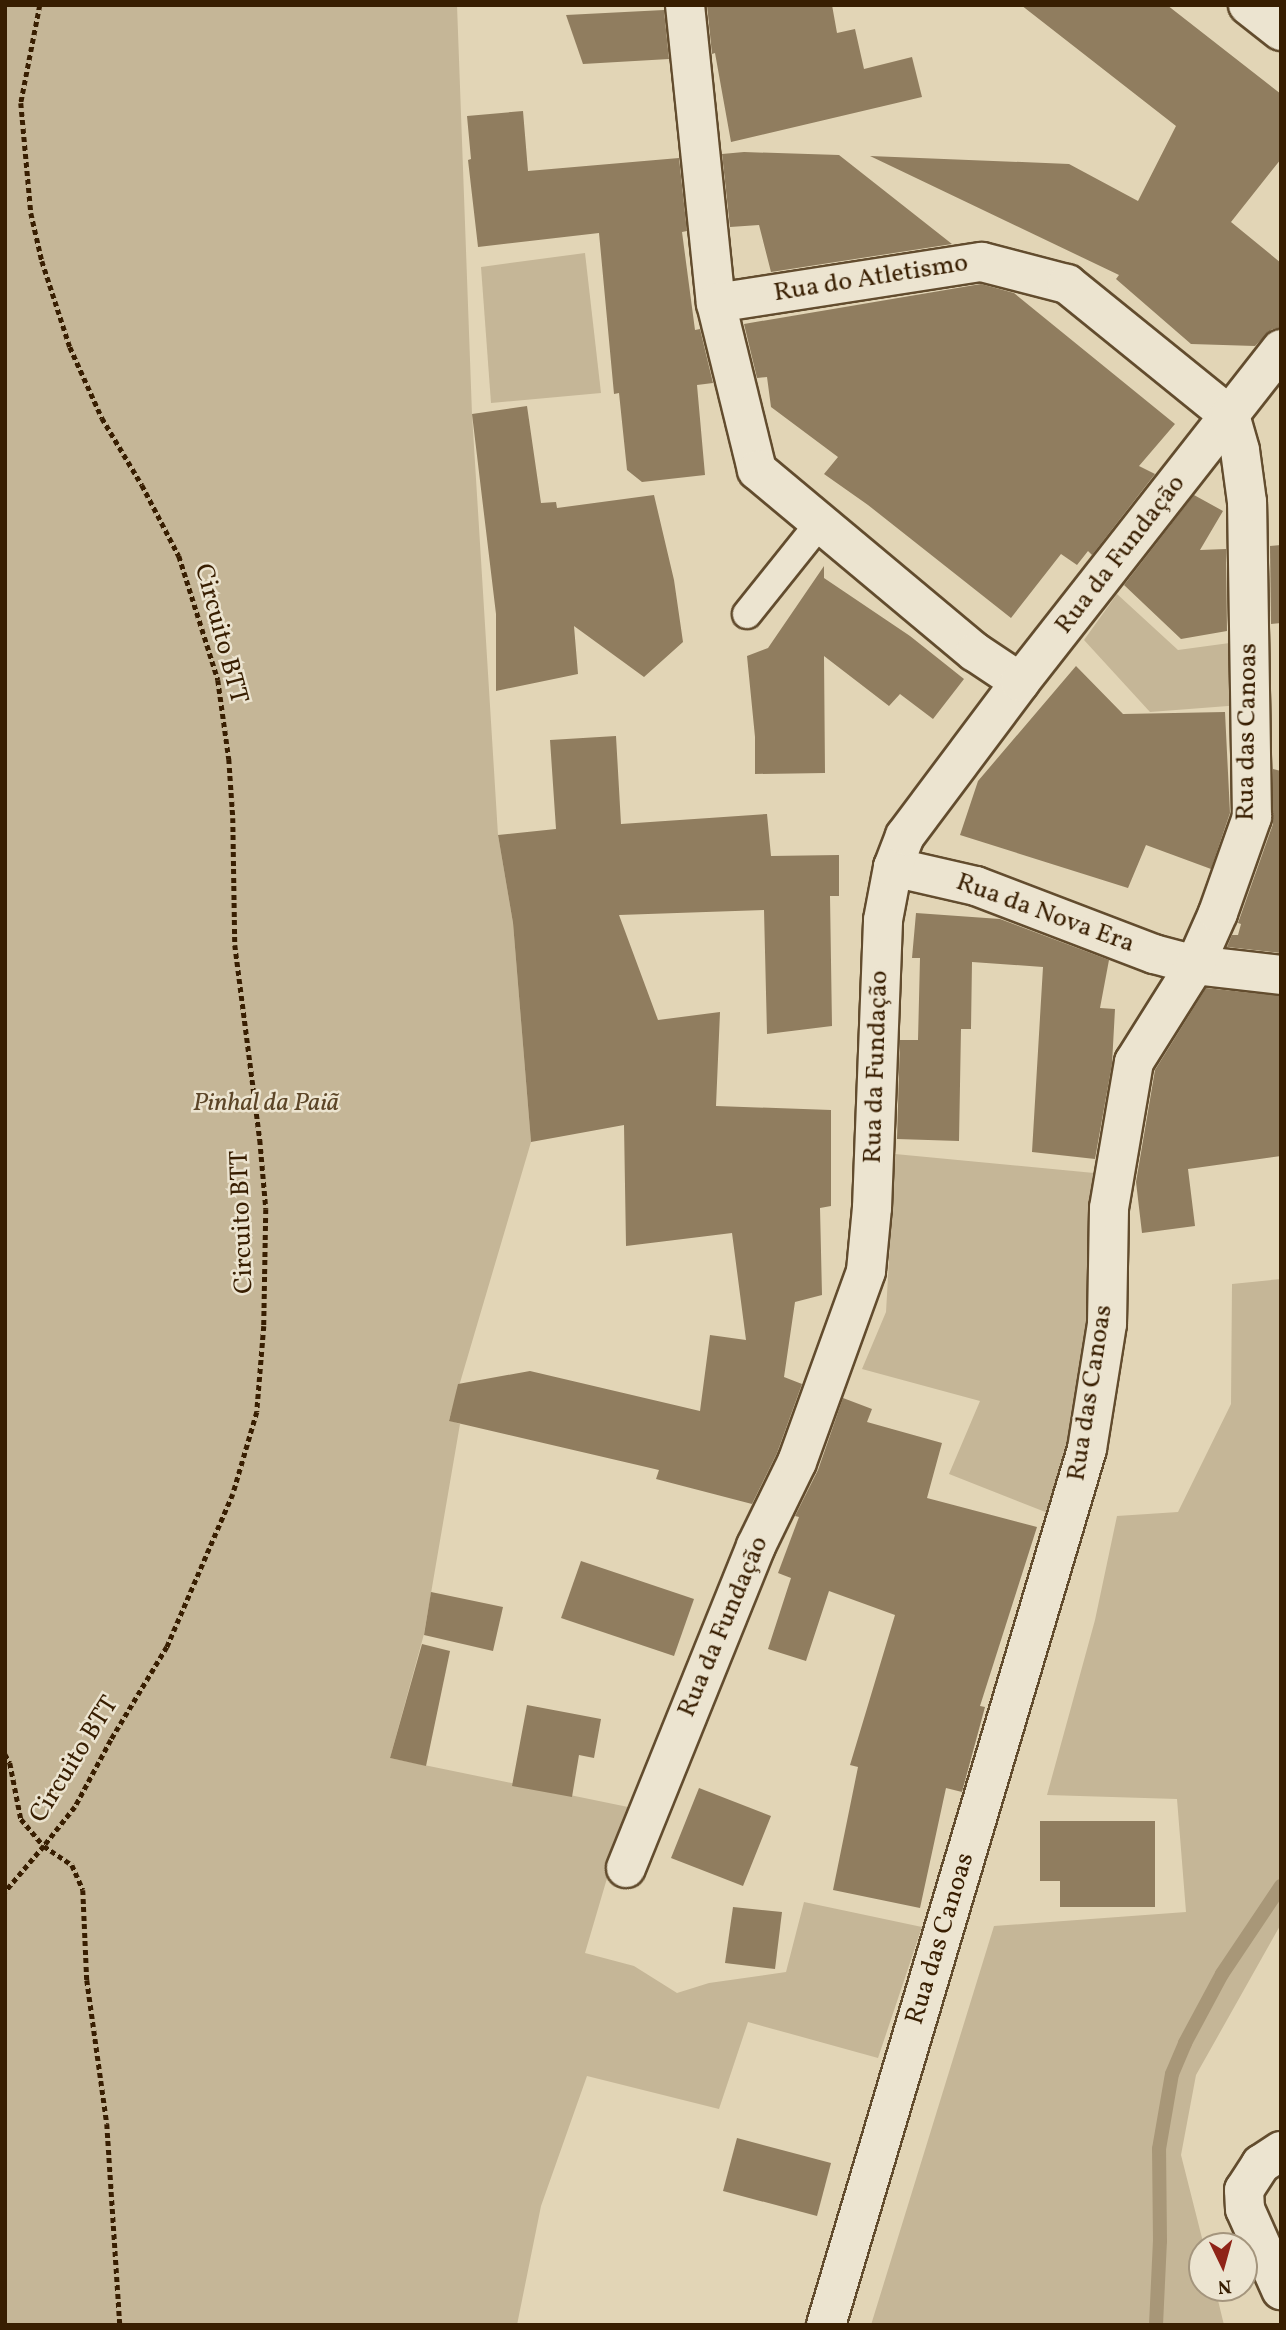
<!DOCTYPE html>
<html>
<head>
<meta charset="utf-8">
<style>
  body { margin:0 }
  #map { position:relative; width:1286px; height:2330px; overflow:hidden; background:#e2d5b6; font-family:Vollkorn,serif }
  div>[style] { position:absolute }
  .green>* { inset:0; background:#c5b697 }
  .stream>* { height:14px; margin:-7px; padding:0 7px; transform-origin:7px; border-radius:7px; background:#a89778 }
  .building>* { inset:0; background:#907d5f }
  .path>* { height:4.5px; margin-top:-2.25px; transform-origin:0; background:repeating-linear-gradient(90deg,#381e01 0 5px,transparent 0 8.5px) }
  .roads { filter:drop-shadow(2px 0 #624c2e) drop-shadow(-2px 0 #624c2e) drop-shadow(0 2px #624c2e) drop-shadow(0 -2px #624c2e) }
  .service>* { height:28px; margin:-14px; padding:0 14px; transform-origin:14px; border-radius:14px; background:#ece4d0 }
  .pedestrian>* { height:38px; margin:-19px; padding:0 19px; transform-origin:19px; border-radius:19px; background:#ece4d0 }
  .minor>* { height:38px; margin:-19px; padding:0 19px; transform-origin:19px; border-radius:19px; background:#ece4d0 }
  .secondary>* { height:38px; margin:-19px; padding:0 19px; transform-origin:19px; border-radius:19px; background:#ece4d0 }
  span { translate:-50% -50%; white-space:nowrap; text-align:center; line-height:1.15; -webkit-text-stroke:5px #ece4d0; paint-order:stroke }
  .street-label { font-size:26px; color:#381e01 }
  .park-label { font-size:26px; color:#5b4426; font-style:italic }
  .frame { position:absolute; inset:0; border:7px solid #381e01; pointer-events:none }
  .north { position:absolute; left:1188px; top:2232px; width:70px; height:70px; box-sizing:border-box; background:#ece4d0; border:2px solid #a4957d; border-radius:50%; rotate:175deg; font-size:19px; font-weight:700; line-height:28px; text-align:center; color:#381e01 }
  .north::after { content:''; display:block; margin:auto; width:24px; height:32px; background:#8f2418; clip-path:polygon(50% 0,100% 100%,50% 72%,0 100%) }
</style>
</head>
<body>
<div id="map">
  <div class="green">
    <div style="clip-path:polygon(5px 5px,457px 5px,472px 414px,498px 835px,513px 923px,531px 1142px,449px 1420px,460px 1424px,424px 1634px,390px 1758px,628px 1807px,585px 1953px,634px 1966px,677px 1993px,709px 1983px,786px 1972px,804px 1902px,922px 1927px,878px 2058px,748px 2022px,719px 2109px,587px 2076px,541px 2206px,517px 2325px,5px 2325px)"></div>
    <div style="clip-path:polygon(585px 253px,601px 393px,491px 403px,481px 267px)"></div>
    <div style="clip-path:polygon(1117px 594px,1178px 650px,1237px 642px,1241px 705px,1150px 712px,1084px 640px)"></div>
    <div style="clip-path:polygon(895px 1154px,1094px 1173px,1091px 1313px,1083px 1409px,1053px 1515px,949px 1474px,980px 1401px,862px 1369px,886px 1312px)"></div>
    <div style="clip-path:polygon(1281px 1279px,1281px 1924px,1196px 2075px,1181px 2155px,1204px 2246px,1202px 2288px,1215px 2288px,1224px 2325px,871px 2325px,994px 1926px,1186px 1912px,1177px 1799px,1047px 1795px,1095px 1620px,1117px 1516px,1178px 1512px,1231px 1404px,1232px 1284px)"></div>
  </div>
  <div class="stream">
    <div style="left:1156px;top:2325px;width:84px;rotate:-87.3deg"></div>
    <div style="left:1160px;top:2241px;width:92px;rotate:-90.6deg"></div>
    <div style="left:1159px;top:2149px;width:76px;rotate:-80.2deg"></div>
    <div style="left:1172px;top:2074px;width:34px;rotate:-67deg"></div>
    <div style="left:1185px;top:2043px;width:78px;rotate:-61.8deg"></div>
    <div style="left:1222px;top:1974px;width:106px;rotate:-56.2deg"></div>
  </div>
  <div class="building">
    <div style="clip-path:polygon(707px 5px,832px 5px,837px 33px,855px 29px,864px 69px,912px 57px,922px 97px,731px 142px,715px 53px,712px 54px)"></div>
    <div style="clip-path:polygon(1021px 5px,1167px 5px,1281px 94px,1281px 159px,1231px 222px,1281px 263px,1281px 328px,1272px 329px,1255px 346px,1191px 344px,1116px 279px,1119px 275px,870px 156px,1069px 164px,1138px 201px,1176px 126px)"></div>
    <div style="clip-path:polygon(664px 10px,669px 59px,583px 64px,566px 15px)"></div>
    <div style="clip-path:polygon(523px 111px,528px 171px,679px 158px,687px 231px,682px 232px,695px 330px,700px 329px,713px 383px,697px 385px,705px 475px,642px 482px,627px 470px,619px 393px,614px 394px,599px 233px,478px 247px,468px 160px,471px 159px,467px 116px)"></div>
    <div style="clip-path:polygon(744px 152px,839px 155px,952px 244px,771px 272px,759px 225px,730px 227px,722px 154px)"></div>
    <div style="clip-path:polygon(981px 284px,1014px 293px,1175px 424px,1139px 466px,1155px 474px,1092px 555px,1088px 551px,1077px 565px,1061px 554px,1011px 618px,868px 505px,824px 474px,838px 457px,771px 407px,767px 377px,757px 378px,744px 324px)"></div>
    <div style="clip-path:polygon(527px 406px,541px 503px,556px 502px,557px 508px,654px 495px,674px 580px,683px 642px,644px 677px,574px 626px,578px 674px,496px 691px,496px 614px,472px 414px)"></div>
    <div style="clip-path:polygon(1194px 495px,1223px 511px,1200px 550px,1226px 549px,1227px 631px,1181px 639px,1124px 585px)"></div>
    <div style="clip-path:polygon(1281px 545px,1281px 623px,1271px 624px,1270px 546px)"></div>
    <div style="clip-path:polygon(824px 566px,824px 578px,910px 636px,964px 679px,933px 719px,900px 694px,889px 706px,824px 656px,825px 773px,755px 774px,755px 737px,747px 656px,768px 648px)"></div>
    <div style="clip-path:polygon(1076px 666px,1123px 714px,1225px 712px,1230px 813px,1211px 869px,1146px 845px,1128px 888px,960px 835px,978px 781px)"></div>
    <div style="clip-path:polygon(616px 736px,621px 824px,767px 814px,771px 856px,839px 855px,839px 896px,830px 896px,832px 1026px,767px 1034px,764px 910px,619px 915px,658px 1020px,720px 1012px,716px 1106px,831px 1110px,831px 1206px,820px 1208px,822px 1295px,795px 1302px,784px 1377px,802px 1384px,777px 1453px,752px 1504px,656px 1479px,659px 1470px,449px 1421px,458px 1384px,530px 1371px,700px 1411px,710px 1335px,746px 1340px,732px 1233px,626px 1246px,624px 1125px,531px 1142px,513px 923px,498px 835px,556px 829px,550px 740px)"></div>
    <div style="clip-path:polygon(1273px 769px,1281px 771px,1281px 953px,1227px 947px,1232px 935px,1238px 935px,1241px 924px,1238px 923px,1273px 824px)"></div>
    <div style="clip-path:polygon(916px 913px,1000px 919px,1109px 960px,1100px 1008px,1115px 1009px,1112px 1064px,1095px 1159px,1032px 1152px,1043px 967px,972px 962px,971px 1029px,961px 1029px,959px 1141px,897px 1139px,900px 1040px,918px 1040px,920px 958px,912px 958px)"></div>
    <div style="clip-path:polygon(1206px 988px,1281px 996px,1281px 1156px,1188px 1169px,1195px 1226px,1142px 1233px,1136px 1182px,1155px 1070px)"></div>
    <div style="clip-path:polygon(843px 1398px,872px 1409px,867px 1422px,942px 1443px,927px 1498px,1037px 1527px,980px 1706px,985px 1707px,962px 1792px,946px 1788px,920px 1908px,833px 1890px,858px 1767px,850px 1765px,895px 1615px,829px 1591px,806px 1661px,768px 1649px,791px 1578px,778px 1573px,799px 1517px,795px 1516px,818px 1470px)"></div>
    <div style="clip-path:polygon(581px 1561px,694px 1599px,674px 1656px,561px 1618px)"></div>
    <div style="clip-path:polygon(431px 1592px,503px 1607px,493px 1651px,424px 1635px)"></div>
    <div style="clip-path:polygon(422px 1644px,450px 1651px,426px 1766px,390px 1758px)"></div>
    <div style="clip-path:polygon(527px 1705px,601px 1719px,594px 1758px,579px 1755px,572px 1797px,512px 1786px)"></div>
    <div style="clip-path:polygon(699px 1788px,771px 1816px,743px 1886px,671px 1858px)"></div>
    <div style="clip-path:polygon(1040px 1821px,1155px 1821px,1155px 1907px,1060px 1907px,1060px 1881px,1040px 1881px)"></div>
    <div style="clip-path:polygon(733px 1907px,782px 1912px,775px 1969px,725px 1963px)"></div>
    <div style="clip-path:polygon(737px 2138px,831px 2163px,817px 2216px,723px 2191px)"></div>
  </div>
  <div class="path">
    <div style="left:40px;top:5px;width:100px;rotate:101deg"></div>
    <div style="left:21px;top:103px;width:110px;rotate:84.8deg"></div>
    <div style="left:31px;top:213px;width:49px;rotate:77.1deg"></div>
    <div style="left:42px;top:261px;width:90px;rotate:72deg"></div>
    <div style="left:70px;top:347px;width:78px;rotate:65.7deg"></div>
    <div style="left:102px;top:418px;width:78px;rotate:59.2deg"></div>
    <div style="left:142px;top:485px;width:80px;rotate:62.5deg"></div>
    <div style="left:179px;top:556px;width:130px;rotate:72.5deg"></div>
    <div style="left:218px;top:680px;width:80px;rotate:82.1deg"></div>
    <div style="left:229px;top:759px;width:59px;rotate:86.1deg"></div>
    <div style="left:233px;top:818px;width:127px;rotate:89.1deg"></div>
    <div style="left:235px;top:945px;width:197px;rotate:82.7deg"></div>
    <div style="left:260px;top:1140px;width:69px;rotate:85deg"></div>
    <div style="left:266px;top:1209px;width:117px;rotate:91deg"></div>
    <div style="left:264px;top:1326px;width:86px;rotate:94.7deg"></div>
    <div style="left:257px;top:1412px;width:85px;rotate:106.3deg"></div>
    <div style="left:233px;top:1494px;width:167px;rotate:113.3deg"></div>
    <div style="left:167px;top:1647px;width:109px;rotate:121.1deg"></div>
    <div style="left:111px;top:1740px;width:76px;rotate:118.2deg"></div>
    <div style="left:75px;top:1807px;width:50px;rotate:128.5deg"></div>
    <div style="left:44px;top:1846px;width:34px;rotate:34deg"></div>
    <div style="left:72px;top:1865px;width:27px;rotate:66deg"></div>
    <div style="left:83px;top:1890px;width:90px;rotate:87.5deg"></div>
    <div style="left:87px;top:1980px;width:145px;rotate:82.1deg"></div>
    <div style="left:107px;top:2124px;width:201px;rotate:86.3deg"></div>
    <div style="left:5px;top:1754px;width:10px;rotate:61deg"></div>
    <div style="left:10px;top:1763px;width:57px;rotate:78.9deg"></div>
    <div style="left:21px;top:1819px;width:35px;rotate:50deg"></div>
    <div style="left:44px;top:1846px;width:60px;rotate:130.3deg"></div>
  </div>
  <div class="roads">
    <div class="service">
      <div style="left:747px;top:614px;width:117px;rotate:-51.3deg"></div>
    </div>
    <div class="pedestrian">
      <div style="left:1195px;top:965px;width:87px;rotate:6.6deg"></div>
    </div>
    <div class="minor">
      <div style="left:685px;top:5px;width:300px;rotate:84.1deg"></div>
      <div style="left:716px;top:303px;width:172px;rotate:76.2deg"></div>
      <div style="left:757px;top:470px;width:284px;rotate:39.9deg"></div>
      <div style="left:975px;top:652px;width:54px;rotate:33.7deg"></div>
      <div style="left:716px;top:303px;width:269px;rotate:-8.8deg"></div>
      <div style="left:982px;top:262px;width:88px;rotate:14.5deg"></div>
      <div style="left:1067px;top:284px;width:210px;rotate:39deg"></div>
      <div style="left:893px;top:867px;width:85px;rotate:12.9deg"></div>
      <div style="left:976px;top:886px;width:191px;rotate:20.9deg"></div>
      <div style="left:1154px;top:954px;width:42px;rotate:15deg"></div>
      <div style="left:626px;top:1868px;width:347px;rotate:-68deg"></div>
      <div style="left:756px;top:1546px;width:93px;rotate:-64deg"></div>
      <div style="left:797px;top:1462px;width:203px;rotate:-70.1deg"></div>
      <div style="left:866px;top:1271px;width:63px;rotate:-84.6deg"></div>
      <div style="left:872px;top:1208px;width:288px;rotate:-87.8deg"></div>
      <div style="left:883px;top:920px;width:54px;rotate:-79.3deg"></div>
      <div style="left:893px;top:867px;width:33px;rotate:-69deg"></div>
      <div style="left:905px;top:836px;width:192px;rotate:-53.2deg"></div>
      <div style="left:1020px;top:682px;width:423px;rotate:-51.9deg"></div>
      <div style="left:1281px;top:2151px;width:24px;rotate:147deg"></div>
      <div style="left:1261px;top:2164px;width:31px;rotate:123deg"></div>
      <div style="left:1244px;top:2190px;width:19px;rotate:87deg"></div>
      <div style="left:1245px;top:2209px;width:89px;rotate:66deg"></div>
      <div style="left:826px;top:2325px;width:914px;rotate:-73.41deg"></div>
      <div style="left:1087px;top:1449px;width:127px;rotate:-80.9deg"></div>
      <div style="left:1107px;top:1324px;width:116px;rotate:-89deg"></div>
      <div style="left:1109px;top:1208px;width:148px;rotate:-80.3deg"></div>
      <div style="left:1134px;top:1062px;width:115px;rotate:-57.8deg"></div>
      <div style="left:1195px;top:965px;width:57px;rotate:-66.1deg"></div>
      <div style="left:1218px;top:913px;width:102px;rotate:-70.5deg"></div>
      <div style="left:1252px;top:817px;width:315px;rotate:-90.9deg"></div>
      <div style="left:1247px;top:502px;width:52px;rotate:-97.7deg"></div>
      <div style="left:1240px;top:450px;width:35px;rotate:-106deg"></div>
    </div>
    <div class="secondary">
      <div style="left:1248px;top:5px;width:42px;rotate:38.2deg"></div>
    </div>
  </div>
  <div class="street-label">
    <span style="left:871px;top:279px;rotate:-9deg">Rua do Atletismo</span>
    <span style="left:1121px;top:555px;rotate:-52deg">Rua da Fundação</span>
    <span style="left:220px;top:634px;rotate:75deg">Circuito BTT</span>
    <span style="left:1248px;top:732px;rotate:-89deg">Rua das Canoas</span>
    <span style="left:1045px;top:914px;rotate:20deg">Rua da Nova Era</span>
    <span style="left:877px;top:1067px;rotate:-88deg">Rua da Fundação</span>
    <span style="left:243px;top:1222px;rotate:-92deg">Circuito BTT</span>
    <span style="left:1091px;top:1393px;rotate:-81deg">Rua das Canoas</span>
    <span style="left:724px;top:1627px;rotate:-67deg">Rua da Fundação</span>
    <span style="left:75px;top:1760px;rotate:-58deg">Circuito BTT</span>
    <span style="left:941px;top:1939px;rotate:-73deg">Rua das Canoas</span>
  </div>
  <div class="park-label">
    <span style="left:266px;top:1104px">Pinhal da Paiã</span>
  </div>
  <div class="frame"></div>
  <div class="north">N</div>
</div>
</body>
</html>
